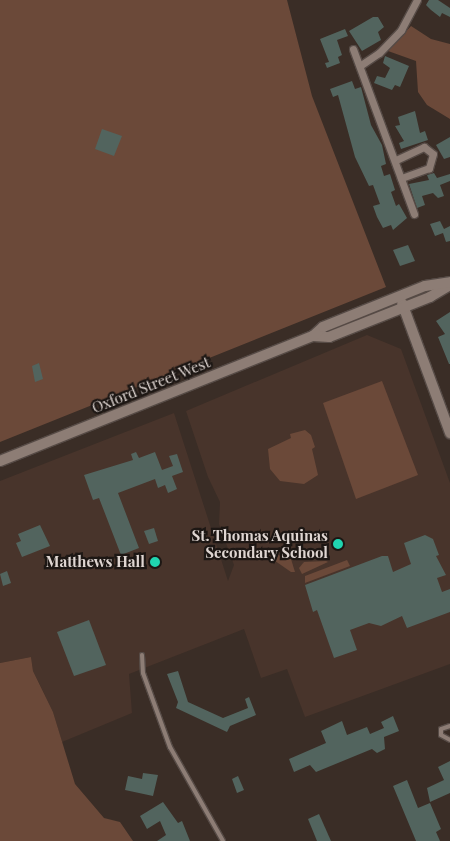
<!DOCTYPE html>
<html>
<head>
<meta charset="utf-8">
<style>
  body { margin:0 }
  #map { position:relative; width:450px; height:841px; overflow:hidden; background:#3a2d26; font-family:"Playfair Display",serif }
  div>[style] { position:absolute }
  .built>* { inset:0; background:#48342b }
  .green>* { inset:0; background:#6b4939 }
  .building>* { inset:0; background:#52645e }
  .roads { filter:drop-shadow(1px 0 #564b46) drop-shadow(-1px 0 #564b46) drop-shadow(0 1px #564b46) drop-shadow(0 -1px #564b46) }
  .lane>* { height:4px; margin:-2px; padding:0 2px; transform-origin:2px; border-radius:2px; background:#8d7d75 }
  .street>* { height:7px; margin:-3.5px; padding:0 3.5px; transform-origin:3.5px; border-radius:3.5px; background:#8d7d75 }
  .secondary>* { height:10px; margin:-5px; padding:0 5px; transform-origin:5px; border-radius:5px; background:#8d7d75 }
  .dots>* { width:14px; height:14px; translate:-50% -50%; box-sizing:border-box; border:2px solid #1d1714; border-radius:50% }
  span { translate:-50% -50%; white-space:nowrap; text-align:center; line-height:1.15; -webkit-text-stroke:4.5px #1d1714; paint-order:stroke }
  .street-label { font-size:15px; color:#dfd6d2 }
  .poi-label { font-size:15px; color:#dfd6d2; font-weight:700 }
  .right { translate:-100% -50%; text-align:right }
</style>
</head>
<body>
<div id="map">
  <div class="built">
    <div style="clip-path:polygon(367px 335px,401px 349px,450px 483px,450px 664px,305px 717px,287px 669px,261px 678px,244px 629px,129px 674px,132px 713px,62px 742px,53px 712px,33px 671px,31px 657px,0 663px,0 481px,174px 413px,228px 581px,234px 565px,219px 524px,220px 502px,208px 477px,186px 411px)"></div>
  </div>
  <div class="green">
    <div style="clip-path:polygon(0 0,287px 0,312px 96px,386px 287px,0 442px)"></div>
    <div style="clip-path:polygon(411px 26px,431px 39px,450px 44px,450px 119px,427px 105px,418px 92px,416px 61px,388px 51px)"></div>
    <div style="clip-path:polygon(382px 381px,418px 475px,356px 499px,323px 403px)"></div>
    <div style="clip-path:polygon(305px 430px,311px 435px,315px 447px,312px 449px,318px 475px,304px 484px,280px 481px,270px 469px,268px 449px,291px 438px,290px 434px)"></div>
    <div style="clip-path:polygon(258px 549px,291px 559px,295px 572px,291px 572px)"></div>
    <div style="clip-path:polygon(347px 560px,350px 566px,305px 583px,305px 576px)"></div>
    <div style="clip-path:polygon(304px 562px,326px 561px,328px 562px,302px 574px,299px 568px)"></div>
    <div style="clip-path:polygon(31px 657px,33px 671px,53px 712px,75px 784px,104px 818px,120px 822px,133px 841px,0 841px,0 663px)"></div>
  </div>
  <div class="building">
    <div style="clip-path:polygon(429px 0,438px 0,450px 8px,450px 17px,442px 13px,440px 17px,431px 10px,426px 5px)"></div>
    <div style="clip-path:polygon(373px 17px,378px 17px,384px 27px,378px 32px,381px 40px,362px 51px,349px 31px)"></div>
    <div style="clip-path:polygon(345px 29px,348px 36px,337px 40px,342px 55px,338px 57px,340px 63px,327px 68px,325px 63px,329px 62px,320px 39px)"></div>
    <div style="clip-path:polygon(385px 56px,409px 66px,400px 87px,395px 85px,392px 90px,374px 83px,377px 76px,385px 78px,390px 68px,383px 63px)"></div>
    <div style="clip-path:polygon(352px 81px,355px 89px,361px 87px,371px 125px,382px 145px,386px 164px,381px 166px,384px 176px,390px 174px,395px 190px,391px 192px,396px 206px,399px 204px,407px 218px,393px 230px,391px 225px,383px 228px,377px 217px,373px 206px,380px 204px,373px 185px,369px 186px,355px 157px,338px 95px,333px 97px,330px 89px)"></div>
    <div style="clip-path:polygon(415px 111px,420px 133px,425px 131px,428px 140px,401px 149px,399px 143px,404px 141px,395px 126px,400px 125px,398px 117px)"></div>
    <div style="clip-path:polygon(102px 129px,122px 136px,114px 156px,95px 149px)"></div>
    <div style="clip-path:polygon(450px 137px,450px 157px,444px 159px,436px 145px)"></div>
    <div style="clip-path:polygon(434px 173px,437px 178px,450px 174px,450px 181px,440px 185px,444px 196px,438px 198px,433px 193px,422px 196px,425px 205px,417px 208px,409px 184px,429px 180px,427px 175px)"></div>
    <div style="clip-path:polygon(440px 221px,444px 229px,450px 226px,450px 241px,446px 242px,443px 233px,435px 236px,430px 224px)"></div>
    <div style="clip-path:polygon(408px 245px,415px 261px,400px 266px,393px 250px)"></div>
    <div style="clip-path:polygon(450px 312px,450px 364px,449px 364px,438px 337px,445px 334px,436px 321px)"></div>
    <div style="clip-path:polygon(39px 363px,43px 379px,35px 382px,32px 366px)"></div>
    <div style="clip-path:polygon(136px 452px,139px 458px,155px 452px,162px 470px,173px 466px,169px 456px,177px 454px,183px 472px,172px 476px,177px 489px,168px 493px,165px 485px,158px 488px,155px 479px,118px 493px,139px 548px,121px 555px,99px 498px,93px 500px,84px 475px,133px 460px,131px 454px)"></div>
    <div style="clip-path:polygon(40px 525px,50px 546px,22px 557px,16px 543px,21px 541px,18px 534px)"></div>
    <div style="clip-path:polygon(154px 528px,158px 541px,149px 544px,144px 531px)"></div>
    <div style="clip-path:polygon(425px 535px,433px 539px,439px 555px,436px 556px,446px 575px,437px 578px,442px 592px,450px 589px,450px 612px,407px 628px,402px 616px,381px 626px,369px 623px,350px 630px,357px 650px,334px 658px,317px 610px,313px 612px,305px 585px,382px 556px,388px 556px,393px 572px,411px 564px,404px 543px)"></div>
    <div style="clip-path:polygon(7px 571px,11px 583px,3px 586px,0 574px)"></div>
    <div style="clip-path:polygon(89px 620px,106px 665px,74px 676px,57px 632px)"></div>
    <div style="clip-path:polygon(178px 671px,188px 702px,223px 718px,248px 708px,245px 699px,249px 697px,256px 715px,230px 726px,227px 732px,176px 708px,178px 702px,167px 674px)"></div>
    <div style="clip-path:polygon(393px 716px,399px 731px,384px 737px,385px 749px,377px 753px,372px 749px,316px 772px,310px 765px,294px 772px,289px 759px,326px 743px,321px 731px,342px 721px,347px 735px,367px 727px,370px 734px,384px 728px,381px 722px)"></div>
    <div style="clip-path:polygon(450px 761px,450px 793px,430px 802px,427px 788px,444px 780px,438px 767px)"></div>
    <div style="clip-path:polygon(143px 773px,158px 775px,153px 796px,125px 790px,128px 776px,142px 779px)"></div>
    <div style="clip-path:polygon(238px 776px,244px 790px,237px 793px,232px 779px)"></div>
    <div style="clip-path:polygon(407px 780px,418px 808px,430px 803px,441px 829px,436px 832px,440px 841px,416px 841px,393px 786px)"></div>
    <div style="clip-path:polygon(163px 802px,178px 823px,182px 821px,190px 841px,157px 841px,166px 835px,160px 821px,147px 829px,140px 816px)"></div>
    <div style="clip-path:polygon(319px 814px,331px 841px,317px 841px,308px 819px)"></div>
  </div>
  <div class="roads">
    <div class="lane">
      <div style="left:142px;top:655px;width:18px;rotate:87deg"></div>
      <div style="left:143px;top:673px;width:79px;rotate:70deg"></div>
      <div style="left:170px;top:747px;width:108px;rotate:60.6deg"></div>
      <div style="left:450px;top:726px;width:9px;rotate:162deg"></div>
      <div style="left:441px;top:729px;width:6px;rotate:90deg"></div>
      <div style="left:441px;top:735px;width:10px;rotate:29deg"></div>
    </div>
    <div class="street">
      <div style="left:353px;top:49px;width:176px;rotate:69.7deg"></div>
      <div style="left:361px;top:65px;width:22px;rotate:-34deg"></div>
      <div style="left:379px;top:53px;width:32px;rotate:-46deg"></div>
      <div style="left:401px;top:30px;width:34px;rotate:-62deg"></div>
      <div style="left:396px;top:160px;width:31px;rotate:-25deg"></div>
      <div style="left:424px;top:147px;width:11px;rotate:38deg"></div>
      <div style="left:433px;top:154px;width:15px;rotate:106deg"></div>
      <div style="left:429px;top:168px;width:30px;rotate:160deg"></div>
    </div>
    <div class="secondary">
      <div style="left:402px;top:303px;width:139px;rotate:69.7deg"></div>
      <div style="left:313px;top:336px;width:16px;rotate:4deg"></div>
      <div style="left:329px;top:337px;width:109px;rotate:-21.6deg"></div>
      <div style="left:430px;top:297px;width:23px;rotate:-31deg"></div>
      <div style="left:0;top:461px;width:337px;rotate:-21.8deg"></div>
      <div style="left:313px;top:336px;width:13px;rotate:-42deg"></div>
      <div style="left:323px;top:327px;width:110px;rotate:-21.9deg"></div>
      <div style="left:425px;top:286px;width:25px;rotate:-9deg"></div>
    </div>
  </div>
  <div class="dots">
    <div style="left:338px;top:544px;background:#20d5b0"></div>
    <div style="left:155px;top:562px;background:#20d5b0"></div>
  </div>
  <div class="street-label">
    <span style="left:151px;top:385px;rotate:-22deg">Oxford Street West</span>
  </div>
  <div class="poi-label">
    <span class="right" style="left:328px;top:544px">St. Thomas Aquinas<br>Secondary School</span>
    <span class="right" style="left:145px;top:562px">Matthews Hall</span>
  </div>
</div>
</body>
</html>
